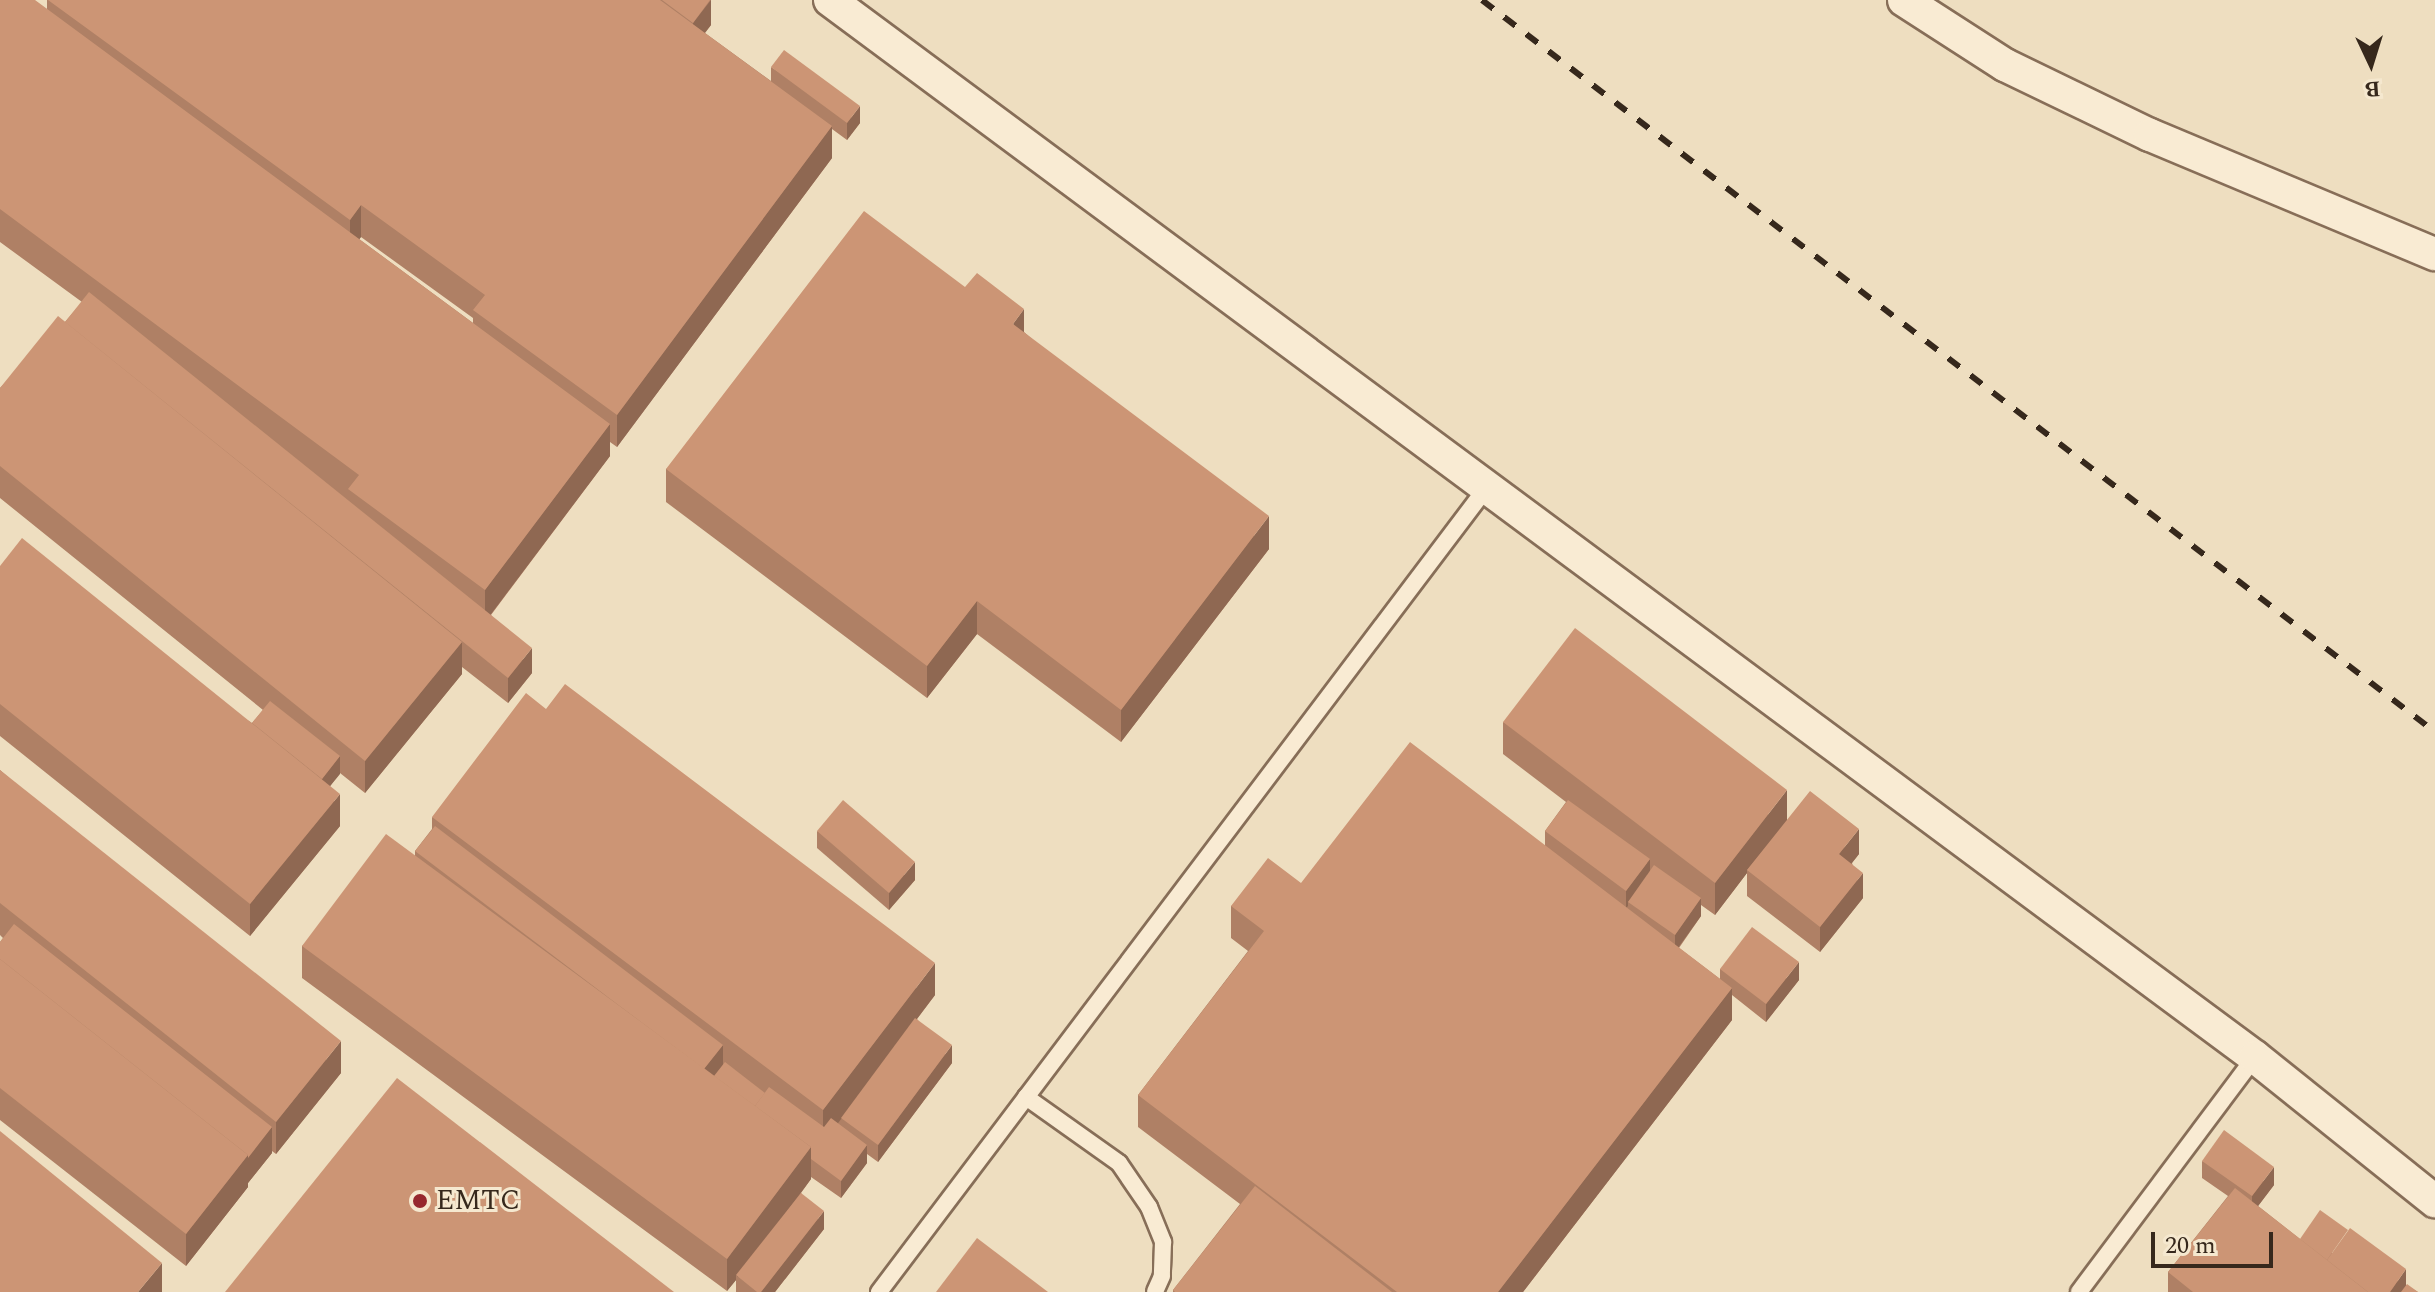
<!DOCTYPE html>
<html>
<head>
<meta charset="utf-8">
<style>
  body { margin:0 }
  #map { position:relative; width:2435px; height:1292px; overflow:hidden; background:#eedec0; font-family:Spectral,serif }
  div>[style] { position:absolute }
  .roads { filter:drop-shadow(2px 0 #876e58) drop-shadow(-2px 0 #876e58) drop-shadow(0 2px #876e58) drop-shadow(0 -2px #876e58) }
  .lane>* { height:16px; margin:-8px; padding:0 8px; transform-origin:8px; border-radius:8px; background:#f9ebd3 }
  .street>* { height:32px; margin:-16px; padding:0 16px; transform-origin:16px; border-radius:16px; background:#f9ebd3 }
  .rail>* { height:6px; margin-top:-3px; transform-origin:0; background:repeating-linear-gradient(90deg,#36281c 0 14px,transparent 0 28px) }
  .wall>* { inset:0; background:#af8065 }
  .shaded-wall>* { inset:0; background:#8f6852 }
  .building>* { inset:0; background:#cc9575 }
  .dots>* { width:22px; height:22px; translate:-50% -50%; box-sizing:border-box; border:4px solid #f5e8cf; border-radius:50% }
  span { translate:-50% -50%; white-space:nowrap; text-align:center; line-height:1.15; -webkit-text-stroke:6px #f5e8cf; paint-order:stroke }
  .poi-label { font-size:28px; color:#36281c }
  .left { translate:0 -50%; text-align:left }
  .north { position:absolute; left:2331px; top:24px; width:80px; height:80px; -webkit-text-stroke:6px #f5e8cf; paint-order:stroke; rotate:176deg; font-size:22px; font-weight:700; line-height:32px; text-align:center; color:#36281c }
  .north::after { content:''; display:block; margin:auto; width:28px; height:36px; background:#36281c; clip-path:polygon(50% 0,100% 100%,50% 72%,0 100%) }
  .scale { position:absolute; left:2151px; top:1232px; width:122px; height:36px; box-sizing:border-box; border:4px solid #36281c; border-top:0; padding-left:10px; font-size:24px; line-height:28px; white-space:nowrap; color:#36281c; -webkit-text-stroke:6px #f5e8cf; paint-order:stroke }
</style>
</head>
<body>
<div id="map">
  <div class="roads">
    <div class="lane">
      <div style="left:1026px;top:1097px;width:114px;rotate:35.4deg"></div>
      <div style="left:1119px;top:1163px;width:53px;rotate:55.7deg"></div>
      <div style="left:1149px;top:1207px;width:38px;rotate:68deg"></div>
      <div style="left:1163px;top:1242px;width:34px;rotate:92deg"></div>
      <div style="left:1162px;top:1276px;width:17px;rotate:114deg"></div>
      <div style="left:879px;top:1292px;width:1009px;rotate:-52.94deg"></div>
      <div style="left:2079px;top:1292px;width:294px;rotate:-53.2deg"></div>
    </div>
    <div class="street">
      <div style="left:830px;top:0;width:1774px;rotate:36.57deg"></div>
      <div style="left:2255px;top:1057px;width:231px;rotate:38.7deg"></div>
      <div style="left:1904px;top:0;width:120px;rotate:32.8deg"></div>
      <div style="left:2005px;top:65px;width:161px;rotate:25.8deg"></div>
      <div style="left:2150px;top:135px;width:309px;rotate:22.7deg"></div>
    </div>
  </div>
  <div class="rail">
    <div style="left:1482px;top:0;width:1202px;rotate:37.53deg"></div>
  </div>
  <div class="wall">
    <div style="clip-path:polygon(evenodd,0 0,47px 9px,47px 0,711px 0,711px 25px,705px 33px,771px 81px,771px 67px,860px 123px,847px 140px,832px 129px,832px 158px,617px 447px,610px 442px,610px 456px,491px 615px,532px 673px,508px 703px,462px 667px,462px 674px,365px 793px,340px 773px,330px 786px,340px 826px,250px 936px,0 736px,0 566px,252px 723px,263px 710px,0 498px,0 388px,65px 322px,82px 302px,0 242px,0 0,361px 237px,473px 318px,473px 323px,359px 239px,361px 237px)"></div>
    <div style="clip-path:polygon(1024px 332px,1269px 549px,1121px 742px,977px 634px,927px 698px,666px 502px,666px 469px)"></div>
    <div style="clip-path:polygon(1503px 722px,1787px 821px,1859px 854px,1852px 863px,1863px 898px,1820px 952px,1747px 896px,1747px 873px,1715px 915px,1701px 905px,1701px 916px,1679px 948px,1720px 979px,1720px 969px,1799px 980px,1766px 1022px,1732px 995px,1732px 1020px,1523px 1292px,1173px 1292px,1173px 1290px,1240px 1204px,1138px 1127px,1138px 1095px,1248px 951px,1231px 938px,1231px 906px,1301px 883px,1545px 846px,1545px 831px,1566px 802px,1503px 754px)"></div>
    <div style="clip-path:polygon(0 770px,341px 1073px,276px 1154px,272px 1151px,272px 1153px,248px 1183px,248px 1187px,186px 1266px,0 1120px,0 942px,3px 938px,0 935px)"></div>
    <div style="clip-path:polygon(432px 817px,935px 995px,917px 1019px,952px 1063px,878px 1162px,867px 1154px,867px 1163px,841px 1198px,811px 1177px,811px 1179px,801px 1193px,824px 1229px,775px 1292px,736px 1292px,736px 1280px,727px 1291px,302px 978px,302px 946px,415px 856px,415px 851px,432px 829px)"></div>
    <div style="clip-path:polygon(817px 831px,915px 880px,889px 910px,817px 848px)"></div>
    <div style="clip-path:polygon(2202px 1161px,2274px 1185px,2258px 1206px,2300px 1239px,2406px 1285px,2418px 1292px,2168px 1292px,2168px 1272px,2228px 1196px,2202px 1178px)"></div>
  </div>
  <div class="shaded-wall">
    <div style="clip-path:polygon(711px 0,711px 25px,693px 48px,693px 23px)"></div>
    <div style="clip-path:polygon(860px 106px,860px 123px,847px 140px,847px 123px)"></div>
    <div style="clip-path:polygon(832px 126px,832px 158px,617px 447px,617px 415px)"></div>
    <div style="clip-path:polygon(361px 205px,361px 237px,350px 252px,350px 220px)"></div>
    <div style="clip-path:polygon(1024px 309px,1024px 341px,1013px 324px)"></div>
    <div style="clip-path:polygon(610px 424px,610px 456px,485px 622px,485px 590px)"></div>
    <div style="clip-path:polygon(1269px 516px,1269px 549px,1121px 742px,1121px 710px)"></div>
    <div style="clip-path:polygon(977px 601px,977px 634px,927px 698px,927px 666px)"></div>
    <div style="clip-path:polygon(462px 642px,462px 674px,365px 793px,365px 761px)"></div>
    <div style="clip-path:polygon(532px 648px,532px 673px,508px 703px,508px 678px)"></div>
    <div style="clip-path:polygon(340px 756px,340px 774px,322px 796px,322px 779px)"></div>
    <div style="clip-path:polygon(1787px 790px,1787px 822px,1747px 870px,1747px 873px,1715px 915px,1715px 883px)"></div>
    <div style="clip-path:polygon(340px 794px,340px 826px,250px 936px,250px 904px)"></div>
    <div style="clip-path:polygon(1859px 829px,1859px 854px,1839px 879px,1839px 854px)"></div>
    <div style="clip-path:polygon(1650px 859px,1650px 877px,1628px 902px,1628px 906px,1626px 908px,1626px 891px)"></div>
    <div style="clip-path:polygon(915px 862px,915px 880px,889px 910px,889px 893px)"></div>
    <div style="clip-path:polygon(1863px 873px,1863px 898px,1820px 952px,1820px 927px)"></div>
    <div style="clip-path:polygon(1701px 898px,1701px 916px,1675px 952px,1675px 935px)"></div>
    <div style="clip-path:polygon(1799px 962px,1799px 980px,1766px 1022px,1766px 1004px)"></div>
    <div style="clip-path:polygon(935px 963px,935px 995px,823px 1143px,823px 1110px)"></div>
    <div style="clip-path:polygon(1732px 988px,1732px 1020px,1523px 1292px,1498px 1292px)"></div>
    <div style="clip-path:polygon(341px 1041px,341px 1073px,276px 1154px,276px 1122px)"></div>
    <div style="clip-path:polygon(723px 1045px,723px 1070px,708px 1084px,703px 1070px)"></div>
    <div style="clip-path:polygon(952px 1045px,952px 1063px,878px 1162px,878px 1145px)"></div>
    <div style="clip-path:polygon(272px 1127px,272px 1153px,248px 1183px,248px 1187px,186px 1266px,186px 1234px,248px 1155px)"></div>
    <div style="clip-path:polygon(867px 1145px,867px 1163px,841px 1198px,841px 1181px)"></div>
    <div style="clip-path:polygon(811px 1147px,811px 1179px,738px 1277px,736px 1275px,736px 1280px,727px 1291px,727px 1259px)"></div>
    <div style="clip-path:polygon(2274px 1167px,2274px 1185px,2252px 1214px,2252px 1196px)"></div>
    <div style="clip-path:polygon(824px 1211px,824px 1229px,775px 1292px,761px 1292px)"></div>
    <div style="clip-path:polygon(162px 1263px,162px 1292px,138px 1292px)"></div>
    <div style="clip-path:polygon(2406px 1269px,2406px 1286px,2402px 1292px,2390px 1292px)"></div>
  </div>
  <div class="building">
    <div style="clip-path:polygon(0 0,35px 0,610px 424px,485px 590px,348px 489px,359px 475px,0 209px)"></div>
    <div style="clip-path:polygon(48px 0,660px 0,832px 126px,617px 415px,473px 310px,485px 295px,361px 205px,350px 220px)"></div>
    <div style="clip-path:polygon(662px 0,710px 0,693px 23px)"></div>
    <div style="clip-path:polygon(784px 50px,860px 106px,847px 123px,771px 67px)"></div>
    <div style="clip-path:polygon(864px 211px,965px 287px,977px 273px,1024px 309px,1013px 324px,1269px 516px,1121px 710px,977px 601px,927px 666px,666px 469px)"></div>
    <div style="clip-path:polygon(89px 292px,532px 648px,508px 678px,65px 322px)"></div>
    <div style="clip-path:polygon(58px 316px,462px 642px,365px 761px,0 466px,0 388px)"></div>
    <div style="clip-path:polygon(22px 538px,340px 794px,250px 904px,0 704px,0 566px)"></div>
    <div style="clip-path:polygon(1575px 628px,1787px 790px,1715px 883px,1503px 722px)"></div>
    <div style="clip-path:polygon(565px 684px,935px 963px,823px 1110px,432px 817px,526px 693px,546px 709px)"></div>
    <div style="clip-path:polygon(270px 701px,340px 756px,322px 779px,252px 723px)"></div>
    <div style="clip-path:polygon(1410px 742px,1732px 988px,1498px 1292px,1397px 1292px,1138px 1095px,1264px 931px,1231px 906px,1268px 858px,1301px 883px)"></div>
    <div style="clip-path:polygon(0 770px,341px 1041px,276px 1122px,0 903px)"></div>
    <div style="clip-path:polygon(1810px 791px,1859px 829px,1839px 854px,1863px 873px,1820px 927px,1747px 870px)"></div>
    <div style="clip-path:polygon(843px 800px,915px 862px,889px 893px,817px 831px)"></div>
    <div style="clip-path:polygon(1568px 800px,1650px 859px,1626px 891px,1545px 831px)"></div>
    <div style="clip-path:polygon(435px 826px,723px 1045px,704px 1069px,617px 1004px,415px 851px)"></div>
    <div style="clip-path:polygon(386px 834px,811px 1147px,727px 1259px,302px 946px)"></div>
    <div style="clip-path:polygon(1654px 865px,1701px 898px,1675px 935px,1628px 902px)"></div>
    <div style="clip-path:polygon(14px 924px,272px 1127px,248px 1158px,248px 1155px,0 959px,0 942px)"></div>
    <div style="clip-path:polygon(1752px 927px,1799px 962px,1766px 1004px,1720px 969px)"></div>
    <div style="clip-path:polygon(0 959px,248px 1155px,186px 1234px,0 1088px)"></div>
    <div style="clip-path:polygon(915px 1018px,952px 1045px,878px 1145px,841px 1118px)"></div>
    <div style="clip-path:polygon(725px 1062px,765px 1093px,755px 1106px,714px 1076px)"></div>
    <div style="clip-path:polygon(397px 1078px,674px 1292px,225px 1292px)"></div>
    <div style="clip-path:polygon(769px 1087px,824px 1127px,831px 1118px,867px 1145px,841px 1181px,811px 1159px,811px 1147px,755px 1106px)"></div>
    <div style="clip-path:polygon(2224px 1130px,2274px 1167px,2252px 1196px,2202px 1161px)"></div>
    <div style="clip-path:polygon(0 1131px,162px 1263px,138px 1292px,0 1292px)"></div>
    <div style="clip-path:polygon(1255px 1186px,1392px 1292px,1175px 1292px,1173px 1290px)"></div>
    <div style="clip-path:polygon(2235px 1188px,2368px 1292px,2193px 1292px,2168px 1272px)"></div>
    <div style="clip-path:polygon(801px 1193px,824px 1211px,761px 1292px,757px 1292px,736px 1275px)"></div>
    <div style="clip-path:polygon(2320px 1210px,2348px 1230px,2327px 1260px,2300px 1239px)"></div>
    <div style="clip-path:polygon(2350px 1228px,2406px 1269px,2390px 1292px,2368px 1292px,2327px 1260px)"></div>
    <div style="clip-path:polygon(977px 1238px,1048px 1292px,936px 1292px)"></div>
    <div style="clip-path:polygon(2407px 1284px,2418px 1292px,2401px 1292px)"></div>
  </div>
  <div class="dots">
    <div style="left:420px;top:1201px;background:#96282e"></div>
  </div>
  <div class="poi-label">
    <span class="left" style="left:436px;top:1201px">EMTC</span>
  </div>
  <div class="north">B</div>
  <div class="scale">20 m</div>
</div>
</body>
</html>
